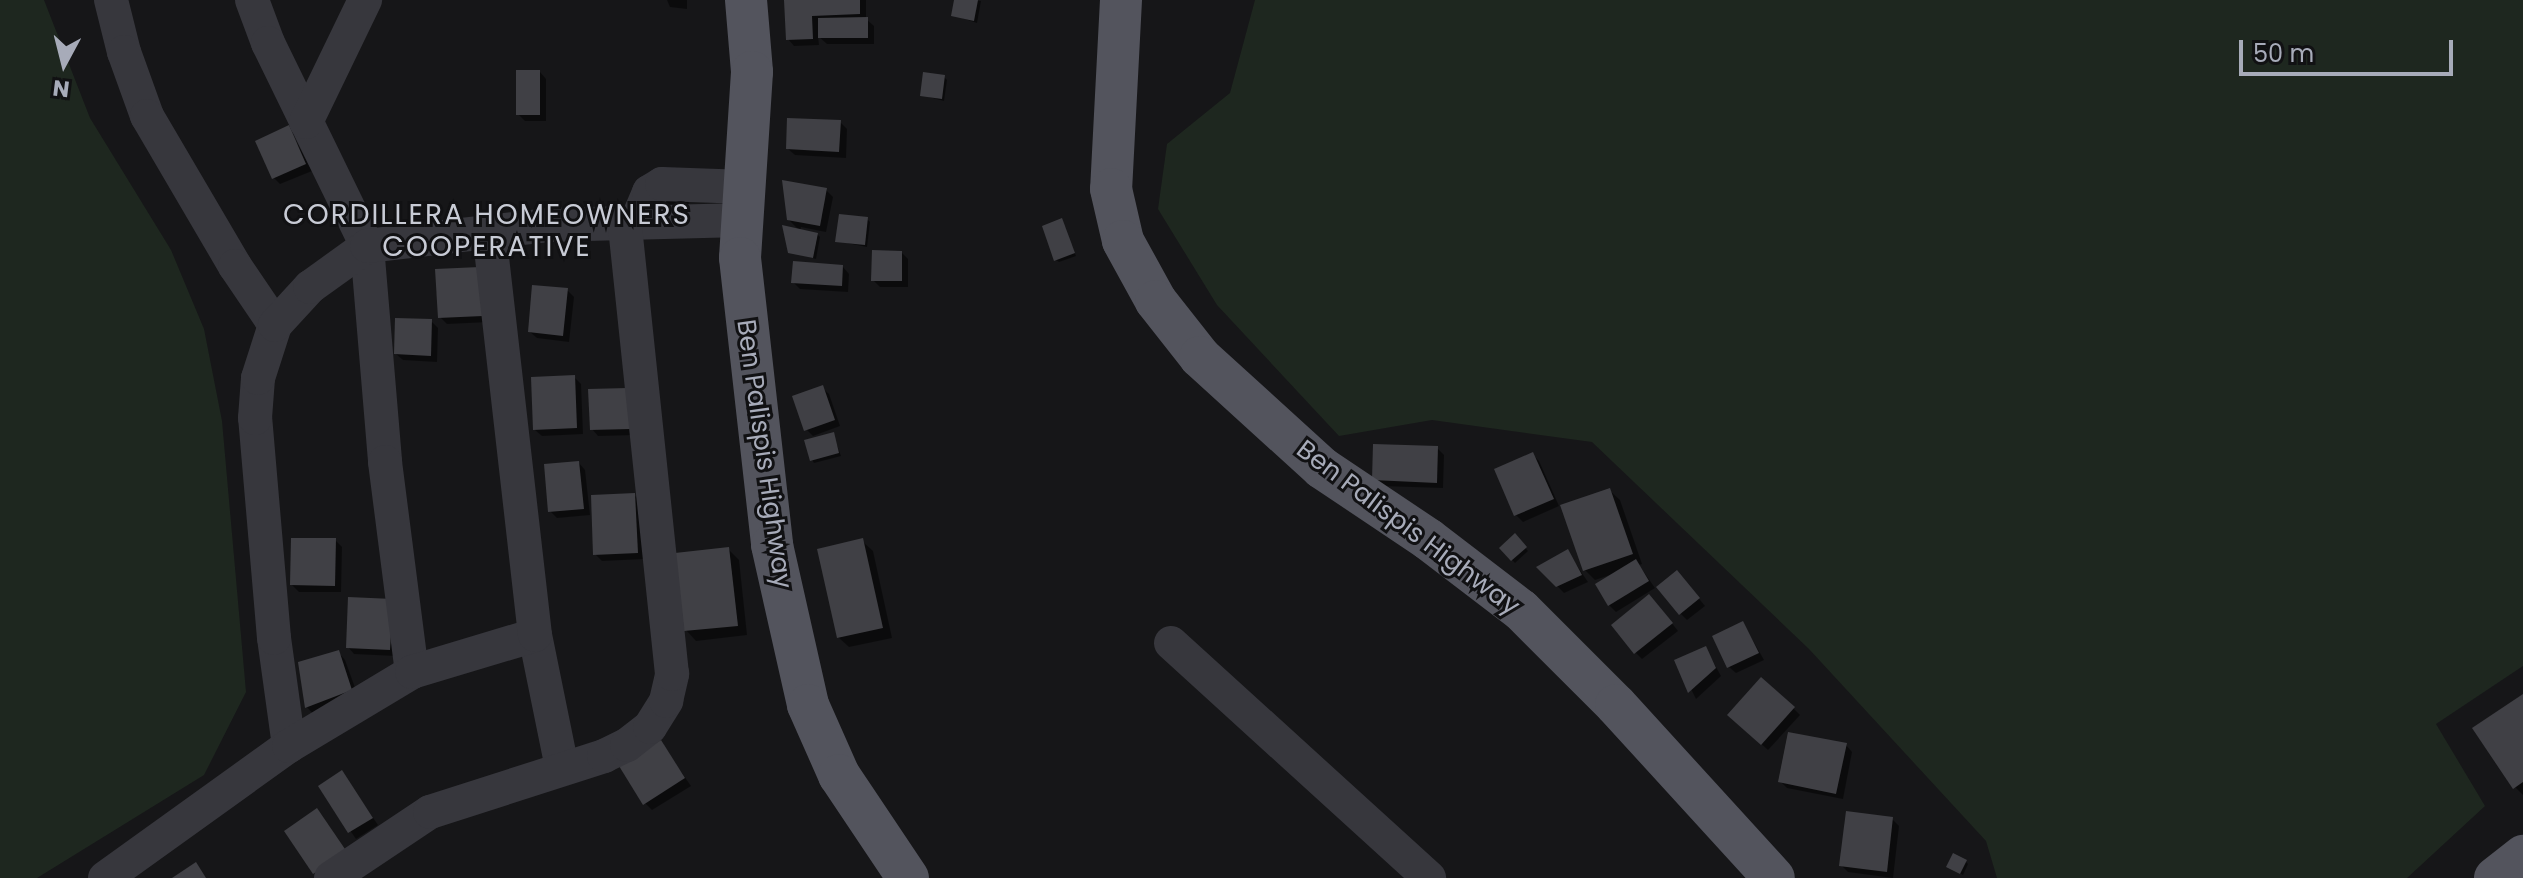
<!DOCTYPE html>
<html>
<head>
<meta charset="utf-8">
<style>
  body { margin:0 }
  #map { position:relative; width:2523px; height:878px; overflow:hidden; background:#161618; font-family:Poppins,sans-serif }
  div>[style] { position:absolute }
  .green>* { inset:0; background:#1e271f }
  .shadow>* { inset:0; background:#0007 }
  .building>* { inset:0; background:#404045 }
  .minor>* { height:34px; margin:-17px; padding:0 17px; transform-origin:17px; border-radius:17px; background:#37373d }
  .major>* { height:42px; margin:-21px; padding:0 21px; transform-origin:21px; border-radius:21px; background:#53545d }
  span { translate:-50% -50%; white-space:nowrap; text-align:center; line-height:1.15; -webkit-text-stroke:6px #111113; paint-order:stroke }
  .street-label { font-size:26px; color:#a7abb9 }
  .neighbourhood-label { font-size:28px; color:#c8cbd5; letter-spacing:2px }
  .north { position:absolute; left:24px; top:24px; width:80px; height:80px; -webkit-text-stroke:6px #111113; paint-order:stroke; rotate:187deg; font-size:22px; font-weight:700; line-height:32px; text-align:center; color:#a7abb9 }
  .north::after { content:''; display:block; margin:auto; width:28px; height:36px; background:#a7abb9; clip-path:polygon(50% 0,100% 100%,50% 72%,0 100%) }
  .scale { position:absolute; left:2239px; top:40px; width:214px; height:36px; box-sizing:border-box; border:4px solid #a7abb9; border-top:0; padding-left:10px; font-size:24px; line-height:28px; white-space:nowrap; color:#a7abb9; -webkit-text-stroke:6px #111113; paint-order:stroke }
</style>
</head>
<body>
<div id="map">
  <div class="green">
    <div style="clip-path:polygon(0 0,44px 0,90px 118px,171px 250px,204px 329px,222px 421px,246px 692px,204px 775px,37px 878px,0 878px)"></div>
    <div style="clip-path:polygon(1255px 0,2523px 0,2523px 666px,2436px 724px,2485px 806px,2407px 878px,1997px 878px,1986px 841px,1809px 649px,1592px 442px,1432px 420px,1339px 436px,1217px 305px,1158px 209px,1167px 144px,1230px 93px)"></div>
  </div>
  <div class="shadow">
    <div style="clip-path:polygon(667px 0,687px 0,687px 9px,670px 7px)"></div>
    <div style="clip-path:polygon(786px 0,866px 0,866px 19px,874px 26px,874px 44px,827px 44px,818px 36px,819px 45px,794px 46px,788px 39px)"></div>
    <div style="clip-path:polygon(956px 0,981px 1px,977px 23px,953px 15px)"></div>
    <div style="clip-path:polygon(540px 72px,546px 79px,546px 121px,525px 121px,518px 114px)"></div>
    <div style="clip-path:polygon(944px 77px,947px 80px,944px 101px,922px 95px)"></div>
    <div style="clip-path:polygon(840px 122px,847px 129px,846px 158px,795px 155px,788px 149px)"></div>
    <div style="clip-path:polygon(289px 128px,312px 171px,280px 184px,274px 178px)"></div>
    <div style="clip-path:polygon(826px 190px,833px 197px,826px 232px,801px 227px,800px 231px,788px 219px)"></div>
    <div style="clip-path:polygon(666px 192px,689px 196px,688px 220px,665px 217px)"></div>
    <div style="clip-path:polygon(867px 219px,870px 222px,867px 247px,837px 241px)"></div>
    <div style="clip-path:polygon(1061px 221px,1076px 256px,1059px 262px,1056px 260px)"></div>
    <div style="clip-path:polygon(817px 234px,820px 237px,816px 259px,790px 252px)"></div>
    <div style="clip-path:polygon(902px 253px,908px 259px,908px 287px,880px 287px,873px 280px)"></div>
    <div style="clip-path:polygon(843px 267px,849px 274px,848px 292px,800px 289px,793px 282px)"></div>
    <div style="clip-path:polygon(480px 269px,489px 322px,447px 324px,440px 317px)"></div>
    <div style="clip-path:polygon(567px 290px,574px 297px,569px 342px,537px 338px,530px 332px)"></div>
    <div style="clip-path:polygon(431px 321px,438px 328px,437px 362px,403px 360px,396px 354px)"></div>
    <div style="clip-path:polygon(574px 377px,581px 384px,583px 434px,542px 436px,535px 430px)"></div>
    <div style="clip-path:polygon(822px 388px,829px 394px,840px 426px,813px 436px,806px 429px)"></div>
    <div style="clip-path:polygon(634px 397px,636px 435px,598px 436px,592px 429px)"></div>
    <div style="clip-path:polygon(833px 434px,841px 456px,814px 463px,812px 460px)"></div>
    <div style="clip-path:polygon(1437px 448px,1444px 455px,1443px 488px,1381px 486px,1374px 479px)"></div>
    <div style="clip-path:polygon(1532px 454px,1539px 461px,1559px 506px,1523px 522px,1516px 515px)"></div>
    <div style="clip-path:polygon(579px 463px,585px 470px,590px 515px,557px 518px,550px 511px)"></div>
    <div style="clip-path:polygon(1609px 490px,1620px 500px,1642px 564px,1639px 565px,1655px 588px,1616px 612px,1609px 605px,1610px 575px,1595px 580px,1585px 570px)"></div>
    <div style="clip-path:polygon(634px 495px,641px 502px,644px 559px,602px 561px,595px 554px)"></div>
    <div style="clip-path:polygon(1514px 536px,1528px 551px,1515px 563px,1501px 548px)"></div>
    <div style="clip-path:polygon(335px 540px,342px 547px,341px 592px,299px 592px,292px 585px)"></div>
    <div style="clip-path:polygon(862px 541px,873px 551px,892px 638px,849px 647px,838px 637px)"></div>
    <div style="clip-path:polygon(728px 549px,739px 560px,747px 635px,696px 641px,686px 630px)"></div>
    <div style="clip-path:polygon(1567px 551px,1588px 582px,1564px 593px,1539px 567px)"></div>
    <div style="clip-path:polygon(1683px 579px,1705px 606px,1687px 620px,1681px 614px)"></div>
    <div style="clip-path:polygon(392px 601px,396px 656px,354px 654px,348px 647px)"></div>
    <div style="clip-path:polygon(1656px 603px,1678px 631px,1642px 659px,1636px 653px)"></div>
    <div style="clip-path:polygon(1743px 623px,1764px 660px,1736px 673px,1729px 667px)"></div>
    <div style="clip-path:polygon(1706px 649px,1721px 676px,1696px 699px,1677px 661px)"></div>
    <div style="clip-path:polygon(339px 653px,345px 660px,358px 696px,313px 714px,307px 707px)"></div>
    <div style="clip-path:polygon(2523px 696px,2523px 795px,2515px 787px)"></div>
    <div style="clip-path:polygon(1793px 708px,1800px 715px,1768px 750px,1736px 721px)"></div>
    <div style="clip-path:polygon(660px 742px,691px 786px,652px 810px,645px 803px)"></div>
    <div style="clip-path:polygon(1846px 745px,1852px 752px,1843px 799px,1787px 788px,1780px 781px)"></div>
    <div style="clip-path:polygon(342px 773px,378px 825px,356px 839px,320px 787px)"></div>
    <div style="clip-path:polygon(1892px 819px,1899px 826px,1893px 878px,1848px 872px,1841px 865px)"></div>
    <div style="clip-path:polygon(1965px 861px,1968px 864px,1963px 875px,1952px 869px)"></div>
  </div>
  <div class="building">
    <div style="clip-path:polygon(784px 0,860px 0,860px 14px,812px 16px,813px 39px,786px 40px)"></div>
    <div style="clip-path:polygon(954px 0,978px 0,974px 21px,951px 16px)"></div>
    <div style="clip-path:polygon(868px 17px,868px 38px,818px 38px,818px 18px)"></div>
    <div style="clip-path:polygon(516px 70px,540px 70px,540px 115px,516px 115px)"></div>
    <div style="clip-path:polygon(923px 72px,945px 75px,942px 99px,920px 96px)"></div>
    <div style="clip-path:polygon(787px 118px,841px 120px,839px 152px,786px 149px)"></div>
    <div style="clip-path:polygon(289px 125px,306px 164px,272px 179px,255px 141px)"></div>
    <div style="clip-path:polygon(782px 180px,827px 188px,820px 226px,787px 220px)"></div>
    <div style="clip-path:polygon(839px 214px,868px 217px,865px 245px,835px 242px)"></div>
    <div style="clip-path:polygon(1062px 218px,1075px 253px,1054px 261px,1042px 226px)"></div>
    <div style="clip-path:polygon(782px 225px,818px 233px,813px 258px,788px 253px)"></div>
    <div style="clip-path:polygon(872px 250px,902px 251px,902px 281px,871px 281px)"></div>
    <div style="clip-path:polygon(793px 261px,843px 265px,842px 286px,791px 283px)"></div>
    <div style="clip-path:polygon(480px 267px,483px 316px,438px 318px,435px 269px)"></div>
    <div style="clip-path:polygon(532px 285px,568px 288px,563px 336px,528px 332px)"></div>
    <div style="clip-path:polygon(395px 318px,432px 319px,431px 356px,394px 354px)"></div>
    <div style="clip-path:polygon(575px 375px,577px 428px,533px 430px,531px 377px)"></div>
    <div style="clip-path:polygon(823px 385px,835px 420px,804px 431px,792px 396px)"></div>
    <div style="clip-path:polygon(628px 388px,630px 429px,590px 430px,588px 389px)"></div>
    <div style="clip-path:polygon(834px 432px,839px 453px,810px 461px,804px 440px)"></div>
    <div style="clip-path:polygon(1373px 444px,1438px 446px,1437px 483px,1372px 480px)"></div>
    <div style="clip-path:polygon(1533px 452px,1554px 499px,1514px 516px,1494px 469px)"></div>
    <div style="clip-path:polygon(579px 461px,584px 509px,548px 512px,544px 464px)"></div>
    <div style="clip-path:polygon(1610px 488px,1633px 554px,1583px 571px,1560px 505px)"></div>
    <div style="clip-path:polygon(635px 493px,638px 553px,593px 555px,591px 495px)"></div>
    <div style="clip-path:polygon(1515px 533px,1527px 547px,1511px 561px,1499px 548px)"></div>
    <div style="clip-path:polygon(291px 538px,336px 538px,335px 586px,290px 585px)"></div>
    <div style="clip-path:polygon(863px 538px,883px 628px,837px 638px,817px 549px)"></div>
    <div style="clip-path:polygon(729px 547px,738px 626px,684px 631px,675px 553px)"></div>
    <div style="clip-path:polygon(1568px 549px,1582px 575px,1556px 587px,1536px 567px)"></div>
    <div style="clip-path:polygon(1636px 559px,1649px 581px,1608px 606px,1595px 584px)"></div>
    <div style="clip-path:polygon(1677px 570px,1700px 598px,1679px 615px,1656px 587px)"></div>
    <div style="clip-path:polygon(1649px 594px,1673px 623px,1634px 654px,1611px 625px)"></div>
    <div style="clip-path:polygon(348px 597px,393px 599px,390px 650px,346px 648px)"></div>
    <div style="clip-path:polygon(1743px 621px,1759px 653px,1727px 668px,1712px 636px)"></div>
    <div style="clip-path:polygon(1706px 646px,1716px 668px,1688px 693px,1674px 660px)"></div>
    <div style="clip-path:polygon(339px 650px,352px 690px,305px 708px,298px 662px)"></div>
    <div style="clip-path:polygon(1761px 677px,1795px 707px,1761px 745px,1727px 715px)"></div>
    <div style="clip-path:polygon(2523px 694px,2523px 782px,2513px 789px,2472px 728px)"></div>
    <div style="clip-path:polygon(1788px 732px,1847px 743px,1836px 794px,1778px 782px)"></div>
    <div style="clip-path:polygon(661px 740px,685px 778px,643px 805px,619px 766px)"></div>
    <div style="clip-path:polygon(342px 770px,373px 818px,348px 833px,318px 786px)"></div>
    <div style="clip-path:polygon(317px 808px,347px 852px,313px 874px,284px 831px)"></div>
    <div style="clip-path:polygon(1846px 811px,1893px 817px,1887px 872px,1839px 866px)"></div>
    <div style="clip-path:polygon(1953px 853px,1967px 860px,1960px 874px,1946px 867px)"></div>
    <div style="clip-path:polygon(196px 862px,206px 878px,172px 878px)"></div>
  </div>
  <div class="minor">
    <div style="left:111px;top:0;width:54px;rotate:76deg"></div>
    <div style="left:124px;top:52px;width:68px;rotate:70.2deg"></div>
    <div style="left:147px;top:116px;width:174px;rotate:59.6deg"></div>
    <div style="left:235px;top:266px;width:71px;rotate:55.9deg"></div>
    <div style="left:252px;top:0;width:46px;rotate:69.6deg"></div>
    <div style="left:268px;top:43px;width:226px;rotate:64deg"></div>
    <div style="left:367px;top:246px;width:217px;rotate:85.2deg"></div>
    <div style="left:385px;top:462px;width:212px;rotate:82.7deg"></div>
    <div style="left:306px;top:122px;width:136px;rotate:-64.2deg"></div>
    <div style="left:636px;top:223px;width:34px;rotate:-67deg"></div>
    <div style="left:649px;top:192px;width:15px;rotate:-32deg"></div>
    <div style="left:662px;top:184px;width:84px;rotate:2deg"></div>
    <div style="left:535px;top:635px;width:136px;rotate:78.5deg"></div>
    <div style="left:1171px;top:643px;width:349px;rotate:42.3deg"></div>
    <div style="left:289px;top:746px;width:109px;rotate:-97.9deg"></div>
    <div style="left:274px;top:638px;width:221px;rotate:-94.9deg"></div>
    <div style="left:255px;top:418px;width:40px;rotate:-85.7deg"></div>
    <div style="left:258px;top:378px;width:56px;rotate:-72.2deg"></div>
    <div style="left:275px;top:325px;width:52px;rotate:-47.4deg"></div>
    <div style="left:310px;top:287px;width:70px;rotate:-35.7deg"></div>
    <div style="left:367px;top:246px;width:182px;rotate:-6.6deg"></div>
    <div style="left:548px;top:225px;width:194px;rotate:-1.5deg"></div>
    <div style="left:105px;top:878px;width:226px;rotate:-35.7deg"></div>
    <div style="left:289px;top:746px;width:144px;rotate:-31deg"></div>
    <div style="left:412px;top:672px;width:128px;rotate:-16.7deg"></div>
    <div style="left:535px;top:635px;width:406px;rotate:-96.5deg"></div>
    <div style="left:331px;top:878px;width:119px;rotate:-33.7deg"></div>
    <div style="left:430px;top:812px;width:183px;rotate:-17.8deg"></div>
    <div style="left:604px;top:756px;width:25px;rotate:-26deg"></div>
    <div style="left:627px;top:745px;width:29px;rotate:-38deg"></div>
    <div style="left:650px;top:727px;width:31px;rotate:-58deg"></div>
    <div style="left:666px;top:701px;width:28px;rotate:-77deg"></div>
    <div style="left:672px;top:674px;width:452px;rotate:-96deg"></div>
  </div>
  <div class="major">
    <div style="left:746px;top:0;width:72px;rotate:85.2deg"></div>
    <div style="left:752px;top:72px;width:186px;rotate:93.7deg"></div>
    <div style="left:740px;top:258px;width:289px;rotate:83.6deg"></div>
    <div style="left:772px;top:545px;width:164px;rotate:77.3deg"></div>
    <div style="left:808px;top:705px;width:77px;rotate:66.1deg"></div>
    <div style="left:839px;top:775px;width:124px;rotate:56.2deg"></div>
    <div style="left:1121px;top:0;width:189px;rotate:93deg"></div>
    <div style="left:1111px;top:189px;width:53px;rotate:77deg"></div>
    <div style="left:1123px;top:241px;width:68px;rotate:61.2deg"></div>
    <div style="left:1156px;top:301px;width:71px;rotate:51.8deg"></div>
    <div style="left:1200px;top:357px;width:165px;rotate:42.3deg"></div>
    <div style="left:1322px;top:468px;width:128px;rotate:33.8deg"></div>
    <div style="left:1428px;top:539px;width:117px;rotate:37.4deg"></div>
    <div style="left:1521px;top:610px;width:134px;rotate:45deg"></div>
    <div style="left:1616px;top:705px;width:234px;rotate:47.6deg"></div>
    <div style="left:2495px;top:878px;width:36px;rotate:-38deg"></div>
  </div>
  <div class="street-label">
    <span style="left:764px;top:454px;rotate:82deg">Ben Palispis Highway</span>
    <span style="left:1408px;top:528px;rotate:37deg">Ben Palispis Highway</span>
  </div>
  <div class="neighbourhood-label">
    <span style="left:487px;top:231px">CORDILLERA HOMEOWNERS<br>COOPERATIVE</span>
  </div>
  <div class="north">N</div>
  <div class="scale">50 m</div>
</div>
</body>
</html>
